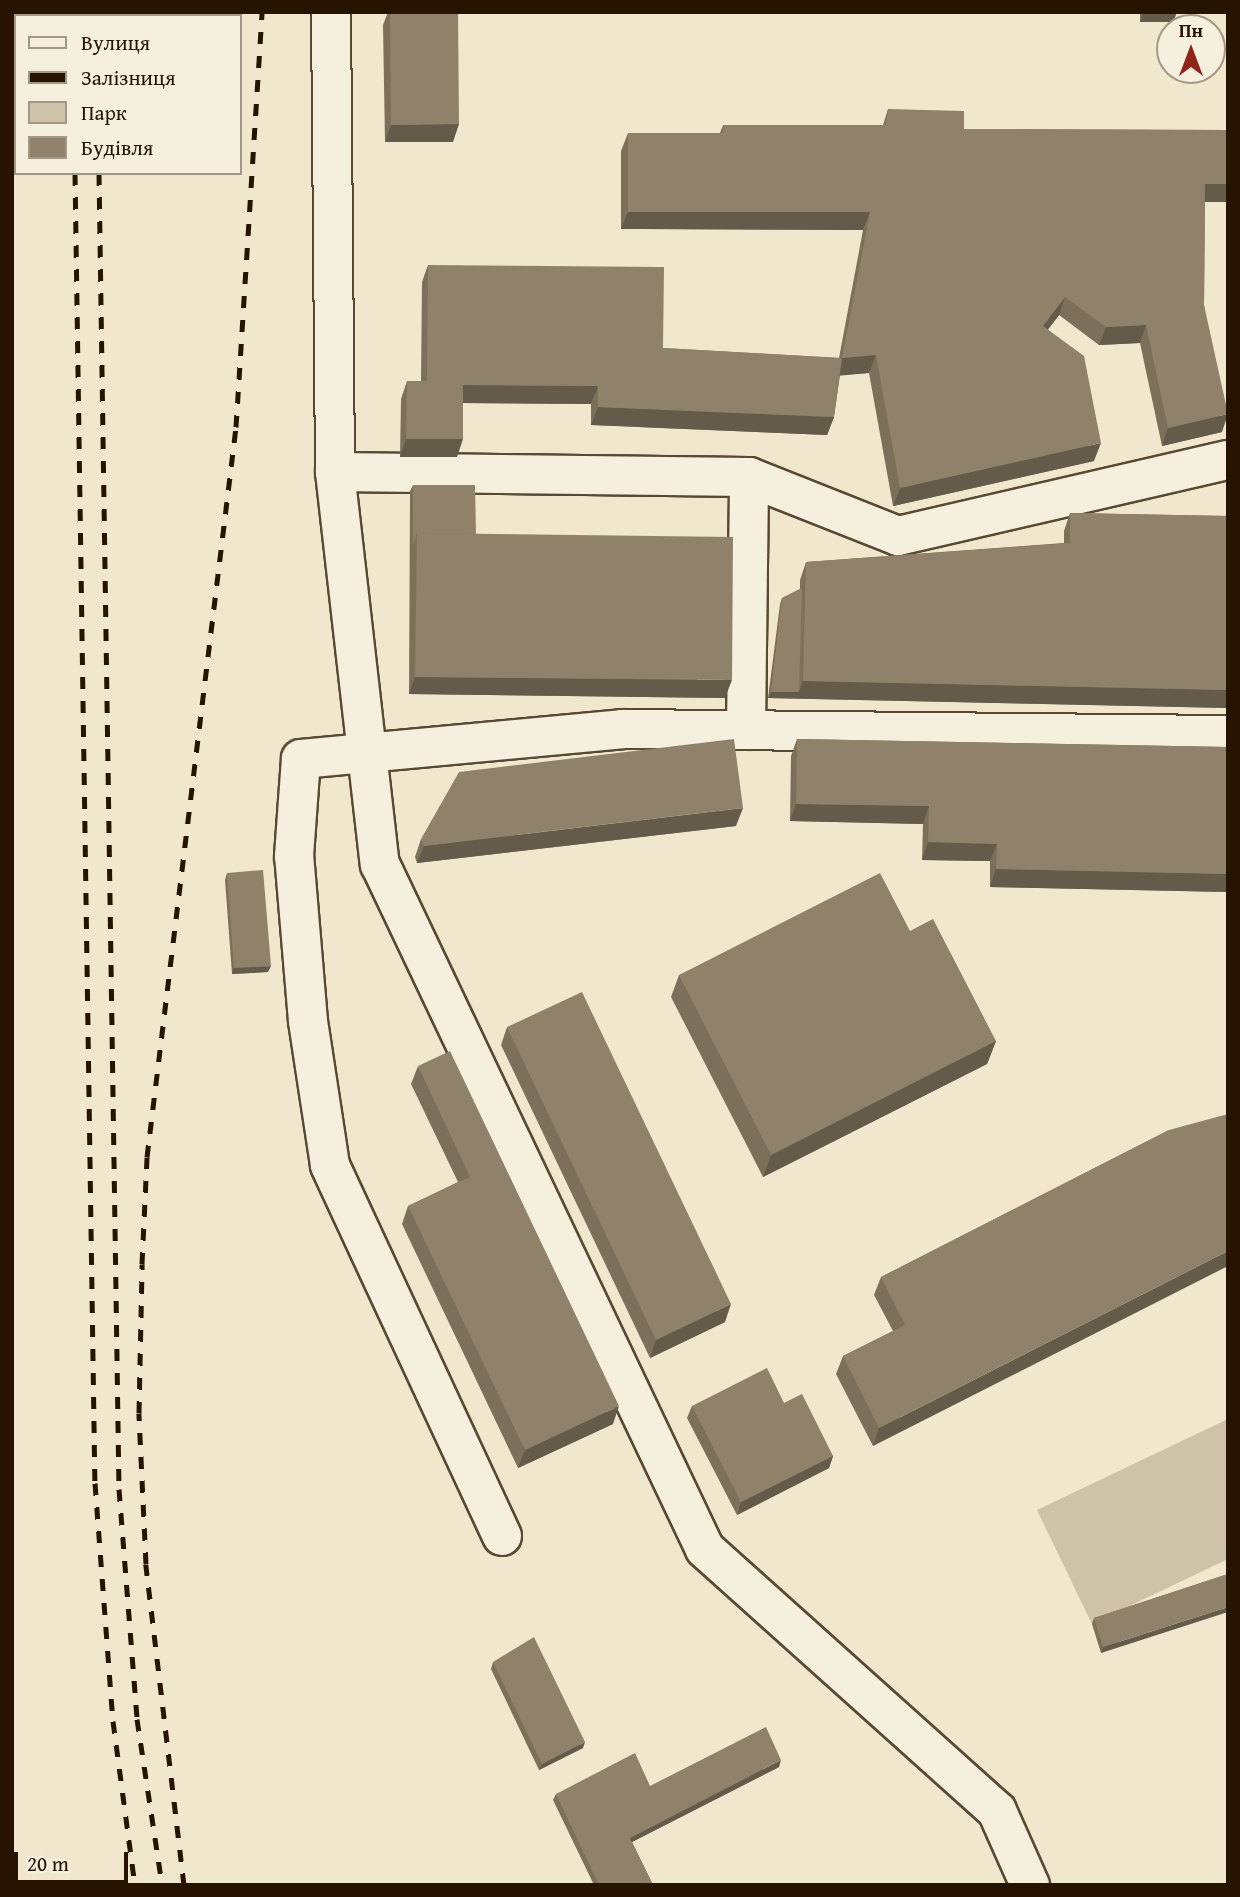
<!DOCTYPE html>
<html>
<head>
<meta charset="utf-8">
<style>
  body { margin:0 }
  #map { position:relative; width:1240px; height:1897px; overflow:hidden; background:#f0e7cc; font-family:"Gentium Book Plus",serif }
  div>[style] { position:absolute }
  .green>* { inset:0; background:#cec3a9 }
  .roads { filter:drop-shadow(2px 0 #594933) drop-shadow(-2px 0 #594933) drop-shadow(0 2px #594933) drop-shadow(0 -2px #594933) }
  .minor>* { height:38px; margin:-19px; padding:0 19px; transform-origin:19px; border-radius:19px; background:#f5efde }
  .rail>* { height:5px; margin-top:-2.5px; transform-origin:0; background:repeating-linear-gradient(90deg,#271400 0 12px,transparent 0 24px) }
  .wall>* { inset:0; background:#7c705b }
  .shaded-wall>* { inset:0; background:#655b4a }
  .building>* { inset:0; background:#90826a }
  span { translate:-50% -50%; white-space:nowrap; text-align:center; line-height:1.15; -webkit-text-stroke:6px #f5efde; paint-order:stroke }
  .frame { position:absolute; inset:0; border:14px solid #271400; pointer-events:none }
  .legend { position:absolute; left:14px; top:14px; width:228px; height:161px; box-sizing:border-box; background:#f5efde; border:2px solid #a39785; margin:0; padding:9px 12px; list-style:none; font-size:21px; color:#271400 }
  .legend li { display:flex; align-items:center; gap:14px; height:35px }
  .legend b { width:35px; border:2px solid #a39785 }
  .north { position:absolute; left:1156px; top:14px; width:70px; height:70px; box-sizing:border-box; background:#f5efde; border:2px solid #a39785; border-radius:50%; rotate:0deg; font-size:19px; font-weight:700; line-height:28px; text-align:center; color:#271400 }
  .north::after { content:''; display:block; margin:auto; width:24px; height:32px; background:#8f2418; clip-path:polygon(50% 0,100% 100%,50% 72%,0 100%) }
  .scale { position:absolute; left:14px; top:1852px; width:114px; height:32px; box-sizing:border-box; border:4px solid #271400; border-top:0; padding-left:9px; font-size:21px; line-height:24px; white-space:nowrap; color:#271400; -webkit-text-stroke:5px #f5efde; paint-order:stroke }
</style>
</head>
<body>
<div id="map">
  <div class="green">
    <div style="clip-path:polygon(1228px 1419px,1228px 1559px,1092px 1624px,1037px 1510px)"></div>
  </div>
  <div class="roads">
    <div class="minor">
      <div style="left:331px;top:12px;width:460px;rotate:89.5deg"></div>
      <div style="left:335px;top:472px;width:395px;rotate:83.5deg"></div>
      <div style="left:380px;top:864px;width:758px;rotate:64.62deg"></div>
      <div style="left:705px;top:1549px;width:392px;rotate:41.9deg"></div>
      <div style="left:997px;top:1811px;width:81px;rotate:66deg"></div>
      <div style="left:335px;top:472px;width:414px;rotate:0.7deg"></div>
      <div style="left:749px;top:477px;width:160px;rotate:21.6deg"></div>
      <div style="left:898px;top:536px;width:339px;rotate:-13deg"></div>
      <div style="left:746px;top:730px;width:253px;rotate:-89.3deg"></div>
      <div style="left:502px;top:1536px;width:409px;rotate:-114.9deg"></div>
      <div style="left:330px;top:1165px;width:146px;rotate:-98.7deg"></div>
      <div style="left:308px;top:1021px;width:166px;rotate:-94.8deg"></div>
      <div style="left:294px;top:856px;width:97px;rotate:-85.9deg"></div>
      <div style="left:301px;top:759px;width:322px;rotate:-5.3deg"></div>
      <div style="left:622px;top:729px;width:606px;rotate:0.57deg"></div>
    </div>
  </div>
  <div class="rail">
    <div style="left:74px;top:12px;width:4px;rotate:90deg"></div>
    <div style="left:97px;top:12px;width:4px;rotate:90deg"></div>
    <div style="left:75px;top:173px;width:1310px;rotate:89.13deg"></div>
    <div style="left:95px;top:1483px;width:239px;rotate:85.7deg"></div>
    <div style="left:113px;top:1721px;width:165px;rotate:82.4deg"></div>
    <div style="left:99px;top:173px;width:1316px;rotate:89.13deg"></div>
    <div style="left:119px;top:1489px;width:231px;rotate:85.5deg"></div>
    <div style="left:137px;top:1719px;width:168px;rotate:81.4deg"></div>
    <div style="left:12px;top:1876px;width:9px;rotate:72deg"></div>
    <div style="left:184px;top:1885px;width:323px;rotate:-96.8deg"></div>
    <div style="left:146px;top:1564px;width:151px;rotate:-92.7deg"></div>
    <div style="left:139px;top:1413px;width:149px;rotate:-88.8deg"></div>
    <div style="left:142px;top:1264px;width:107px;rotate:-87.3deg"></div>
    <div style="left:147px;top:1157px;width:735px;rotate:-83.05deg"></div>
    <div style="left:236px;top:427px;width:416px;rotate:-86.4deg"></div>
  </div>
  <div class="wall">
    <div style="clip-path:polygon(388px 12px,458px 12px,453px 142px,385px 142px,383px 25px)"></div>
    <div style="clip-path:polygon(1140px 12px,1177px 12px,1173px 22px,1140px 22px)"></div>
    <div style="clip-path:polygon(888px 109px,964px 129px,1228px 130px,1228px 202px,1205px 202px,1204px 305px,1222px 432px,1162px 446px,1140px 343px,1099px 345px,1059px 315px,1048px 329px,1094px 461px,893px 506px,869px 373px,840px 375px,834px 417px,827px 435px,591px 425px,591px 404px,463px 403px,457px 457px,400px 457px,401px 399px,407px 381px,421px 381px,422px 282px,428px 265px,663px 348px,839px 358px,863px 230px,621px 229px,621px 151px,628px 133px,720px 133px,723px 125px,883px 125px)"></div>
    <div style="clip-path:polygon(413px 485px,476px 534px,725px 698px,409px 694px,410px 491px)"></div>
    <div style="clip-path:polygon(1070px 513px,1228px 516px,1228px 708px,768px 698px,780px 604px,782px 598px,800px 589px,800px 580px,806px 562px,1064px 543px,1064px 531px)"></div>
    <div style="clip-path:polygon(797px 739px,1228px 747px,1228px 892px,990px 887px,990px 861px,922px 860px,923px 824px,790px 821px,791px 756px)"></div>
    <div style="clip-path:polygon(736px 826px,417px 863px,415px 857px,421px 839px)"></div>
    <div style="clip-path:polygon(227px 873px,268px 972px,232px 974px,225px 880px)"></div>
    <div style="clip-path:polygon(910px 931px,996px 1041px,987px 1064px,763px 1177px,671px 997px,679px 975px)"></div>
    <div style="clip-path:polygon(507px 1027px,725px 1322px,650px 1358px,501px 1045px)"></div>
    <div style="clip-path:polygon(418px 1066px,613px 1424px,518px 1468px,402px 1224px,408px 1206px,458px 1182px,411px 1084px)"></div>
    <div style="clip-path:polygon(1169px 1130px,873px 1446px,836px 1374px,843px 1356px,893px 1331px,874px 1295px,881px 1277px)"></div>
    <div style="clip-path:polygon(784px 1403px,833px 1456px,829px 1468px,737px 1515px,687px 1418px,692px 1406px)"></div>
    <div style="clip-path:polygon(1228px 1574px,1101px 1653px,1092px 1624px,1094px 1618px)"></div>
    <div style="clip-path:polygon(493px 1662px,583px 1748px,539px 1770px,491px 1669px)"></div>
    <div style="clip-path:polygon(779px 1767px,632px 1842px,653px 1885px,594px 1885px,553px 1800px,556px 1794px,650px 1786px)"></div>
  </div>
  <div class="shaded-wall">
    <div style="clip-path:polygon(1143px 12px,1177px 12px,1173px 22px,1140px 22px)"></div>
    <div style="clip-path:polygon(459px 124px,453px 142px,385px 142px,391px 125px)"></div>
    <div style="clip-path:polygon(1205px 184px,1228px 184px,1228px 202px,1198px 202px)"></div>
    <div style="clip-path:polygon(628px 212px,870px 212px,863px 230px,621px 229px)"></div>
    <div style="clip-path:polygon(1065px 297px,1059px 315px,1037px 344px,1043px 326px)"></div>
    <div style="clip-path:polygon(1146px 325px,1140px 343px,1099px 345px,1106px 327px)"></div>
    <div style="clip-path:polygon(876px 355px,869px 373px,836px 376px,842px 358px)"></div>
    <div style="clip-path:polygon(463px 385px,598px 386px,591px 404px,457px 403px)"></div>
    <div style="clip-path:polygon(598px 407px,834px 417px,827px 435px,591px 425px)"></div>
    <div style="clip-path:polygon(1228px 414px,1222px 432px,1162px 446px,1168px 428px)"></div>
    <div style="clip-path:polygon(406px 439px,463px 439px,457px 457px,400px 457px)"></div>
    <div style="clip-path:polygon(1101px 443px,1094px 461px,893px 506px,900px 488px)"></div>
    <div style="clip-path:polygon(415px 677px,732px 680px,725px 698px,409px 694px)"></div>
    <div style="clip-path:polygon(803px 681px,1228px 690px,1228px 708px,768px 698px,771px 692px,799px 692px)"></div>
    <div style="clip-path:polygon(796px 804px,929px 806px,923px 824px,790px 821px)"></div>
    <div style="clip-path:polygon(743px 808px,736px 826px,417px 863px,424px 846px)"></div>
    <div style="clip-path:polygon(928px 842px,997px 844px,990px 861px,922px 860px)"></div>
    <div style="clip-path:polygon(996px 869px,1228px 874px,1228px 892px,990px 887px)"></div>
    <div style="clip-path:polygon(271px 966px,268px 972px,232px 974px,234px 968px)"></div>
    <div style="clip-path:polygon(996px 1041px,987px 1064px,763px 1177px,771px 1155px)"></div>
    <div style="clip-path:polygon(1228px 1251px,1228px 1266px,873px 1446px,879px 1428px)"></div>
    <div style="clip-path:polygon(731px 1304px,725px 1322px,650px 1358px,656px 1340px)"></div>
    <div style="clip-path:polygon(619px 1406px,613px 1424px,518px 1468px,525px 1450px)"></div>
    <div style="clip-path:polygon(833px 1456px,829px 1468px,737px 1515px,741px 1502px)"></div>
    <div style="clip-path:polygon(1228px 1607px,1228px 1612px,1101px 1653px,1103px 1647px)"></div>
    <div style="clip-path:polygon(585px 1742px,583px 1748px,539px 1770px,542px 1764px)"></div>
    <div style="clip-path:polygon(781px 1760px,779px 1767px,628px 1844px,630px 1838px)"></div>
  </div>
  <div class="building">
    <div style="clip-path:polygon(390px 12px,458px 12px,459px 124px,391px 125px)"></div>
    <div style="clip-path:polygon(888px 109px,964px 111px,964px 129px,1228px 130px,1228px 184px,1205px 184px,1204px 305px,1228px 414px,1168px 428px,1146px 325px,1106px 327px,1065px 297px,1043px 326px,1084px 356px,1101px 443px,900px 488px,876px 355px,842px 358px,870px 212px,628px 212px,628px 133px,723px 133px,723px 125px,886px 125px)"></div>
    <div style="clip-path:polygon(428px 265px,664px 267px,663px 348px,842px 358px,834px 417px,598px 407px,598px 386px,463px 385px,463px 439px,406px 439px,407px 381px,427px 381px)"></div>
    <div style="clip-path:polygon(413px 485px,475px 485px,476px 534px,417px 533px,413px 545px)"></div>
    <div style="clip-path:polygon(1070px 513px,1228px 516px,1228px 690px,803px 681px,806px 562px,1070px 543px)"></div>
    <div style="clip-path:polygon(417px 533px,733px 537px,732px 680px,415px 677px)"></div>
    <div style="clip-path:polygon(802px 588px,799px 692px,771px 692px,782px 598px)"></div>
    <div style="clip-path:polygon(734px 739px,743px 808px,424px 846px,421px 839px,459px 772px)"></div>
    <div style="clip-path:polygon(797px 739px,1228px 747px,1228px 874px,996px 869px,997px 844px,928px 842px,929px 806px,796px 804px)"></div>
    <div style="clip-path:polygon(263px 870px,271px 966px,234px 968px,227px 873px)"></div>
    <div style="clip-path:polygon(880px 873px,910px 931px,933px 919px,996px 1041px,771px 1155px,679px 975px)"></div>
    <div style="clip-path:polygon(582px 992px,731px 1304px,656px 1340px,507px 1027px)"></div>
    <div style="clip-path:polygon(450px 1051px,619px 1406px,525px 1450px,408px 1206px,470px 1177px,418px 1066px)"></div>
    <div style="clip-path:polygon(1228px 1114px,1228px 1251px,879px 1428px,843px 1356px,905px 1325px,881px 1277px,1169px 1130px)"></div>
    <div style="clip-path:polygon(767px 1368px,784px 1403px,802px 1394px,833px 1456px,741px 1502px,692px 1406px)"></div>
    <div style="clip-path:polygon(1228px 1574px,1228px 1607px,1103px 1647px,1094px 1618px)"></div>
    <div style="clip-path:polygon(534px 1637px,585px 1742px,542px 1764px,493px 1662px)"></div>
    <div style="clip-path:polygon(766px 1727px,781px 1760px,630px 1838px,653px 1885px,599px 1885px,556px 1794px,635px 1753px,650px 1786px)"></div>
  </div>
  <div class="frame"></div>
  <ul class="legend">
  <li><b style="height:9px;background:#f5efde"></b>Вулиця</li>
  <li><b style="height:9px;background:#271400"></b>Залізниця</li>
  <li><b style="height:19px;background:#cec3a9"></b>Парк</li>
  <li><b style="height:19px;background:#90826a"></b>Будівля</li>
  </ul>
  <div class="north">Пн</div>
  <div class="scale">20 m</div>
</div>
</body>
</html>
